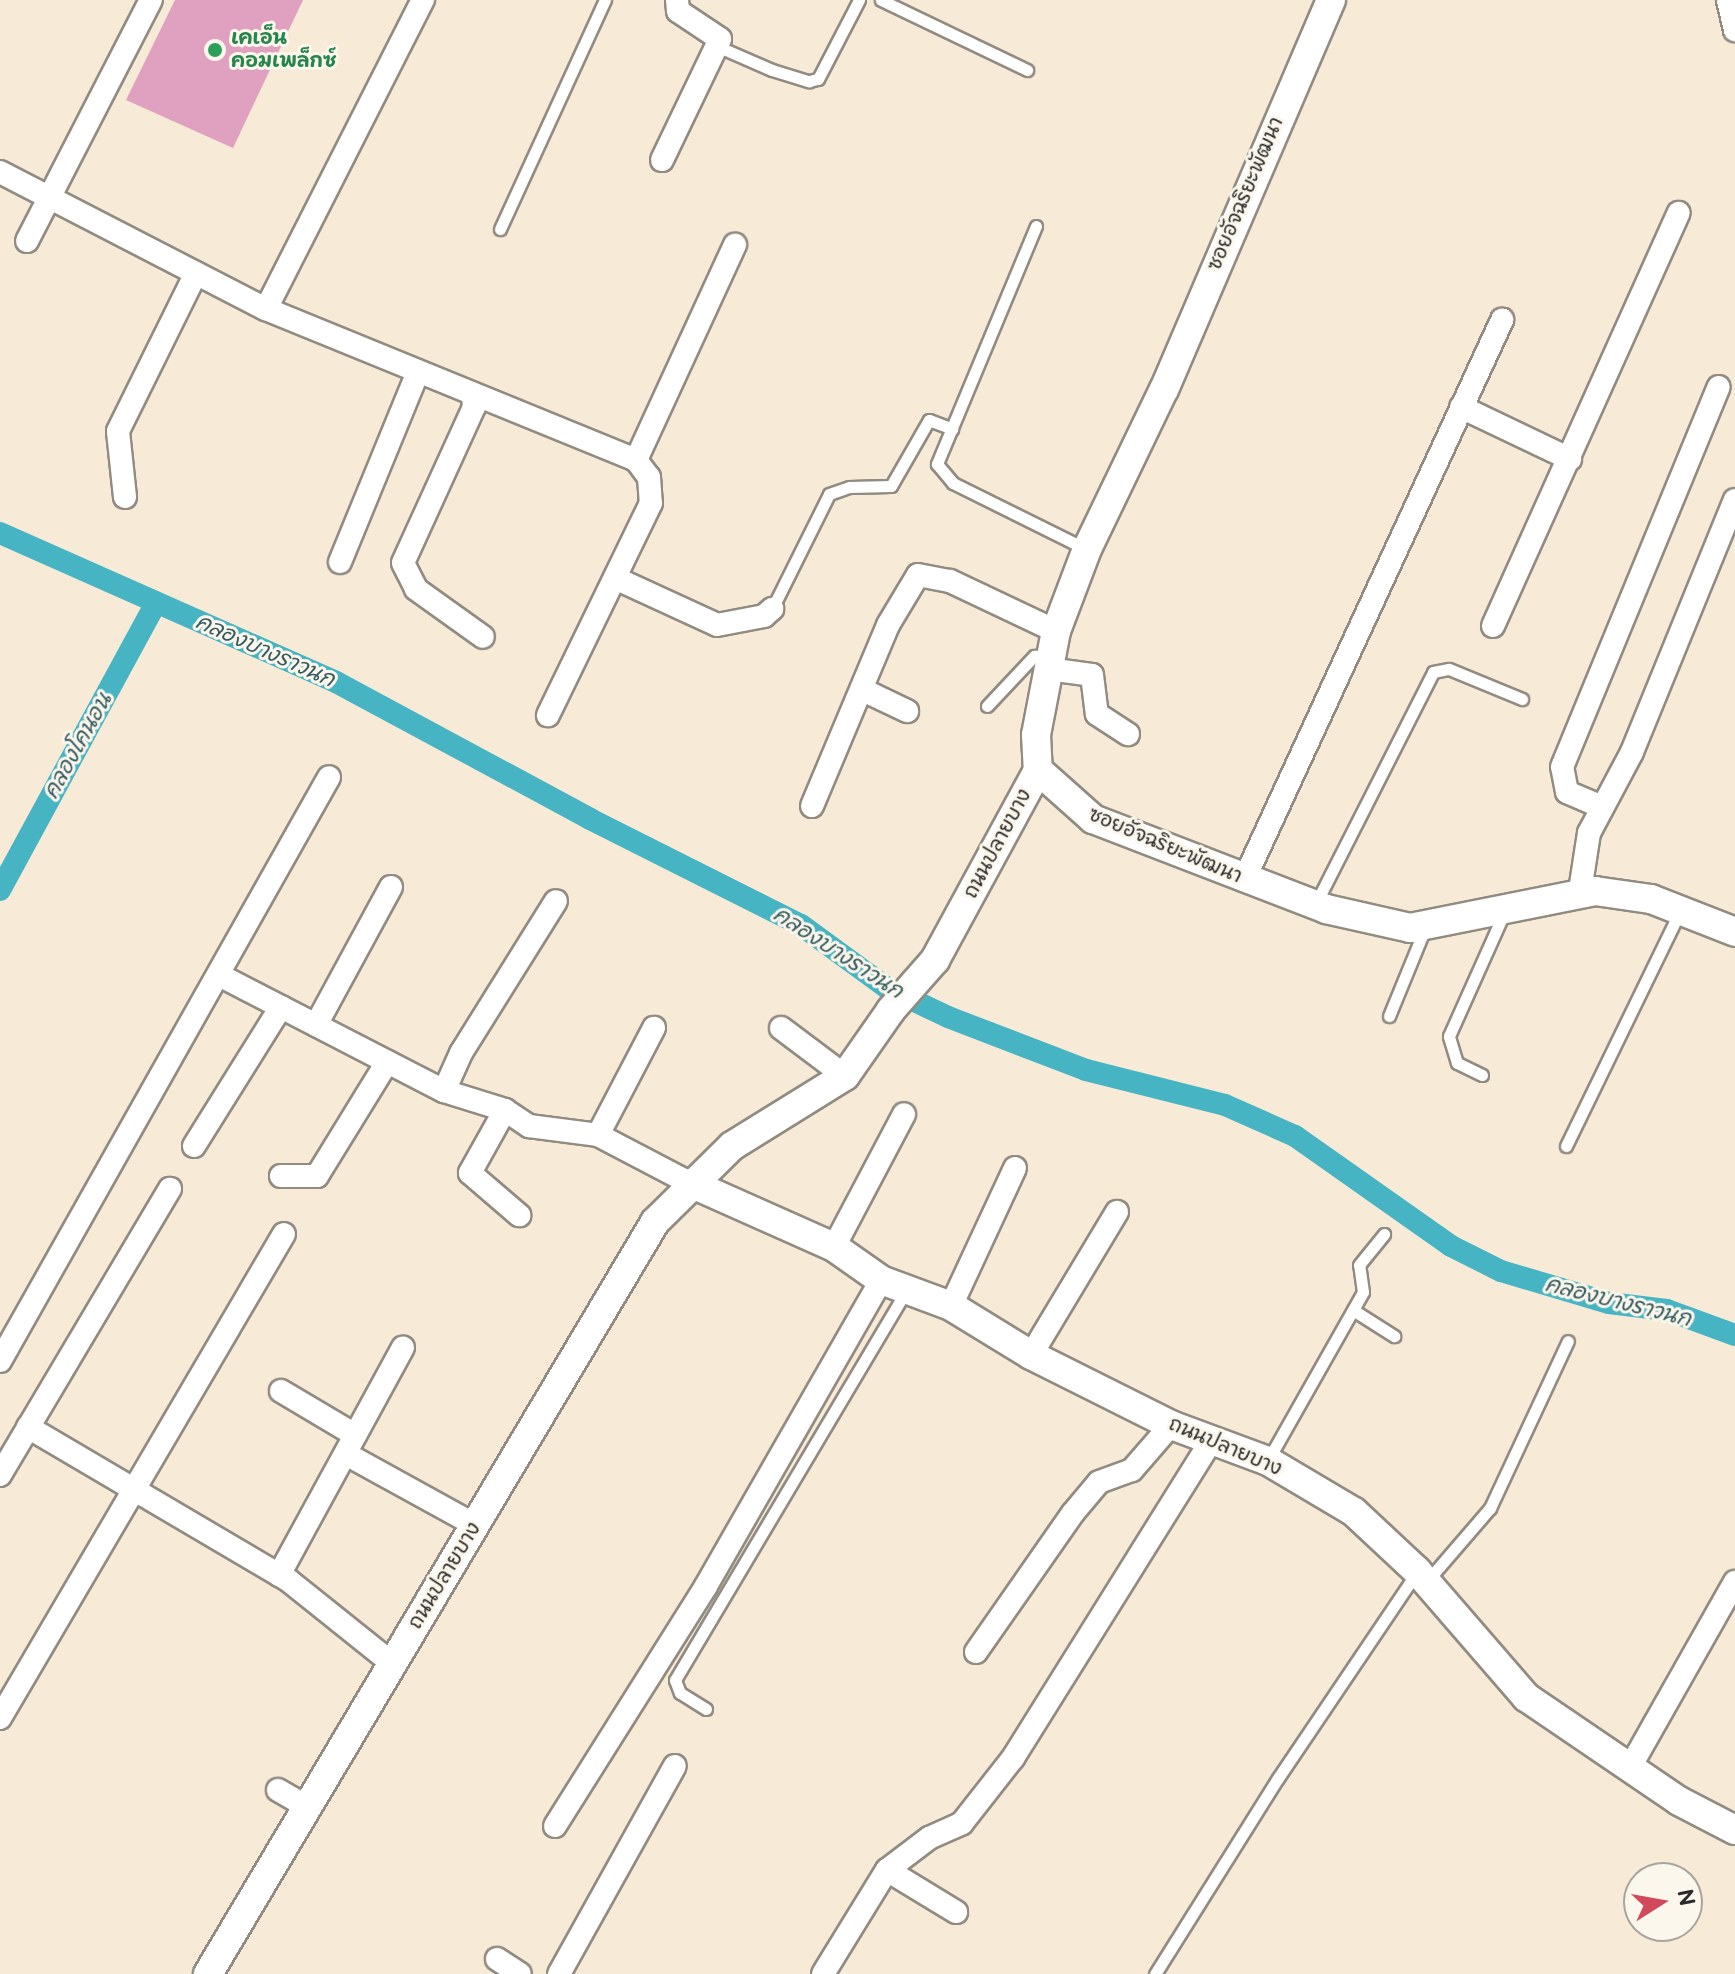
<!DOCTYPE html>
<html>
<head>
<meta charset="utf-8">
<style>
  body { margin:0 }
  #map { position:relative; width:1735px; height:1974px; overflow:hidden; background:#f7ebd7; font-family:"Balsamiq Sans","Playpen Sans Thai",sans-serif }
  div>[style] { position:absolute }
  .canal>* { height:22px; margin:-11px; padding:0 11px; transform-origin:11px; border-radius:11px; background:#47b4c3 }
  .building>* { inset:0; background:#e0a0c0 }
  .roads { filter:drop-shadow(2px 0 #918b81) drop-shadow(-2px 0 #918b81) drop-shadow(0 2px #918b81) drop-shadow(0 -2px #918b81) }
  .service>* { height:11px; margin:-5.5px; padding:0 5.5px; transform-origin:5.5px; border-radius:5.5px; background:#fff }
  .minor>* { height:22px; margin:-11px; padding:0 11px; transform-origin:11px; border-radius:11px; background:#fff }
  .tertiary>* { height:28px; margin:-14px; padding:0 14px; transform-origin:14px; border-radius:14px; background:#fff }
  .dots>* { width:22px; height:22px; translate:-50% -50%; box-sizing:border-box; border:4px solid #fbf7ec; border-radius:50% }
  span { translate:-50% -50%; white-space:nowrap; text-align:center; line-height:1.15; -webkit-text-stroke:6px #fbf7ec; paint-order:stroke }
  .leisure-label { font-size:20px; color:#27864d; font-weight:700 }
  .left { translate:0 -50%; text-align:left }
  .street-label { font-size:20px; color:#2b2b2b }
  .water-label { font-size:22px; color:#355b60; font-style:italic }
  .north { position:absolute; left:1623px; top:1862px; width:80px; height:80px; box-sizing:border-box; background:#fbf7ec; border:2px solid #a8a59f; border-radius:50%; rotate:79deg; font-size:22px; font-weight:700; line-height:32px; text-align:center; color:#2b2b2b }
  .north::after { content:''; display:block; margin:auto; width:28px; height:36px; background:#d1495b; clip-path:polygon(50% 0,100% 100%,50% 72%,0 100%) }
</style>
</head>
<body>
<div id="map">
  <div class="canal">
    <div style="left:0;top:533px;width:368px;rotate:23.9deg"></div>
    <div style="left:336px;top:682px;width:289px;rotate:28.3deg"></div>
    <div style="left:590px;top:819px;width:236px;rotate:26.7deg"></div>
    <div style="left:801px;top:925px;width:107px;rotate:36.2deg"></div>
    <div style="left:887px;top:988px;width:68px;rotate:25.4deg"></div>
    <div style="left:948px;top:1017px;width:148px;rotate:21deg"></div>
    <div style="left:1086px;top:1070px;width:143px;rotate:14.1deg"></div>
    <div style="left:1225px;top:1105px;width:77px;rotate:23.9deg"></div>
    <div style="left:1295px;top:1136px;width:191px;rotate:35.2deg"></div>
    <div style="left:1451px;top:1246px;width:56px;rotate:26.6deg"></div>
    <div style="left:1501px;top:1271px;width:113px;rotate:16.5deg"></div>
    <div style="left:1609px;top:1303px;width:58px;rotate:6.9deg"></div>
    <div style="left:1667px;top:1310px;width:72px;rotate:20.2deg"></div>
    <div style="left:0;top:890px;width:327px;rotate:-61.5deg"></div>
  </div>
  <div class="building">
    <div style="clip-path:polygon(175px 0,303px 0,233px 148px,126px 100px)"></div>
  </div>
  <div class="roads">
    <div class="service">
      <div style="left:881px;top:0;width:162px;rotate:25.6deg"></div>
      <div style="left:719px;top:47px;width:58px;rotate:23.5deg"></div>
      <div style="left:772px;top:70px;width:39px;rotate:17deg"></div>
      <div style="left:809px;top:81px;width:9px;rotate:-13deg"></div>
      <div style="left:818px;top:79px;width:89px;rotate:-62.6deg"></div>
      <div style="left:1036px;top:226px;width:258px;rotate:112.6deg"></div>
      <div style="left:937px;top:464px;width:25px;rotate:50deg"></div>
      <div style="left:953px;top:483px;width:148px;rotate:26.4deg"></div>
      <div style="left:500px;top:229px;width:252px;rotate:-65.4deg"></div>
      <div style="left:772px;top:609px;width:128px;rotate:-63.6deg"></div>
      <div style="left:829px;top:494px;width:21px;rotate:-19deg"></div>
      <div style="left:849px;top:487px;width:42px;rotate:-1.4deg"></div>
      <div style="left:891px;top:486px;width:76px;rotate:-60.1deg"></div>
      <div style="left:929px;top:420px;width:25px;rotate:21deg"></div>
      <div style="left:987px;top:706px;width:69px;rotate:-46.8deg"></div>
      <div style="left:1034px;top:656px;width:16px;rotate:-4deg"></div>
      <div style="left:1315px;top:905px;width:261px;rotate:-63.1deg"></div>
      <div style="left:1433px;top:672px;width:16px;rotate:-11deg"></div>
      <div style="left:1449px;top:669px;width:79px;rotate:22.3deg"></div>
      <div style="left:1389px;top:1016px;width:97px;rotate:-67.7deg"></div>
      <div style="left:1482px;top:1075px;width:28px;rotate:-154deg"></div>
      <div style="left:1457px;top:1063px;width:28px;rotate:-107deg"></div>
      <div style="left:1449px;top:1036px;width:135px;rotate:-65.9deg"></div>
      <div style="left:1566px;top:1146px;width:261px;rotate:-64.1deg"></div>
      <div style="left:1353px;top:1310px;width:49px;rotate:32.4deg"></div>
      <div style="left:1268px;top:1460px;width:193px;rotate:-60.5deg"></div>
      <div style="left:1363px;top:1292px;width:27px;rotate:-98deg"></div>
      <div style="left:1359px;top:1265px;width:40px;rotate:-51deg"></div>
      <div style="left:1428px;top:1580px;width:95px;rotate:-49.3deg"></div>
      <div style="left:1490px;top:1508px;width:184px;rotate:-65deg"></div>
      <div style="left:706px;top:1709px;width:31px;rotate:-148deg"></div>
      <div style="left:680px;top:1693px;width:14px;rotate:-111deg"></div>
      <div style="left:675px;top:1680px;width:451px;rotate:-59.3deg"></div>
      <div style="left:1155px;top:1974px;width:231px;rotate:-57.9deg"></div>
      <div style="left:1278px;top:1778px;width:249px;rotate:-56deg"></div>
    </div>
    <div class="minor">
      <div style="left:1728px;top:0;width:31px;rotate:77deg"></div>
      <div style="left:662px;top:160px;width:134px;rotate:-64.4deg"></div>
      <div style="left:720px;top:39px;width:50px;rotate:-146.3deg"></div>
      <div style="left:678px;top:11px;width:11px;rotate:-95deg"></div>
      <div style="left:0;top:172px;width:299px;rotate:27.3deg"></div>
      <div style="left:266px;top:309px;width:400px;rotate:22.2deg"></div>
      <div style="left:636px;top:460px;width:21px;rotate:53deg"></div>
      <div style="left:649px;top:477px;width:26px;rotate:86deg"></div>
      <div style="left:651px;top:503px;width:236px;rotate:115.9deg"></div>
      <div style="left:27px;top:241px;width:271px;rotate:-62.8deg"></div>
      <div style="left:266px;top:309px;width:347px;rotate:-63.1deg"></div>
      <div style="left:473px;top:394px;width:13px;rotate:86deg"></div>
      <div style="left:474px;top:407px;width:171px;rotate:114.5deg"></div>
      <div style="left:403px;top:563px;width:29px;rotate:63deg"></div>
      <div style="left:416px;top:589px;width:82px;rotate:35.6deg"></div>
      <div style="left:1461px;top:407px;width:121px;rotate:25.5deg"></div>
      <div style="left:636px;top:460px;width:237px;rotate:-65.3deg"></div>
      <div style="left:125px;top:497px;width:66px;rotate:-96.1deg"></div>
      <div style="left:118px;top:431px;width:176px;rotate:-63.7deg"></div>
      <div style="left:340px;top:562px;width:205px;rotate:-67.7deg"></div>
      <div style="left:615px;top:578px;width:112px;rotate:24.7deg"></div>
      <div style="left:717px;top:625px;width:48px;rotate:-10.8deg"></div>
      <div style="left:764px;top:616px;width:11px;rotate:-41deg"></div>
      <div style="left:1493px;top:626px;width:453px;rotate:-65.8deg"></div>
      <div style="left:1048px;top:669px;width:44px;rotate:7.8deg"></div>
      <div style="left:1092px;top:675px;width:39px;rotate:83deg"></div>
      <div style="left:1097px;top:714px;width:37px;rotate:33deg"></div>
      <div style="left:863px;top:690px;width:49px;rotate:25.5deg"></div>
      <div style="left:812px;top:806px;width:196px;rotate:-67.2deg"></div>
      <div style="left:888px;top:625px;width:58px;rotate:-59deg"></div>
      <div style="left:918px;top:575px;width:33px;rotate:11deg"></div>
      <div style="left:950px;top:581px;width:117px;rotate:25.3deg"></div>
      <div style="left:1602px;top:807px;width:38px;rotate:-157deg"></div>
      <div style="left:1567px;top:792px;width:25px;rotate:-101deg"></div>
      <div style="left:1562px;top:767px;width:411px;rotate:-67.6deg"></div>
      <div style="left:1244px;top:880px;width:617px;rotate:-65.26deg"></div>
      <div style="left:1580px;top:891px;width:59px;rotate:-81.2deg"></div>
      <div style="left:1589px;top:833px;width:92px;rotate:-62deg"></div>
      <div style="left:1632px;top:752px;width:272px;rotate:-67.8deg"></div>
      <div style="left:221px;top:976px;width:251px;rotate:27.3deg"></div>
      <div style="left:444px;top:1091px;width:64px;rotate:17.3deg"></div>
      <div style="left:505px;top:1110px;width:29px;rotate:34deg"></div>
      <div style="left:529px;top:1126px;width:70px;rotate:7.4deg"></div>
      <div style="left:598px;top:1135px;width:104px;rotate:27.6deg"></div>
      <div style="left:316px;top:1025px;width:157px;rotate:-61.5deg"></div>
      <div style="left:781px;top:1028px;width:80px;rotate:36.9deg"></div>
      <div style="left:444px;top:1091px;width:42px;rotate:-65.9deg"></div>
      <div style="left:461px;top:1053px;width:179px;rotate:-58deg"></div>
      <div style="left:505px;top:1110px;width:72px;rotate:119.1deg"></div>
      <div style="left:470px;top:1173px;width:65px;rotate:40.6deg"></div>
      <div style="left:598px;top:1135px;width:121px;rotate:-62.4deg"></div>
      <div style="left:194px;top:1146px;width:164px;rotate:-58deg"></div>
      <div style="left:281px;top:1176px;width:36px"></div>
      <div style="left:317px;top:1176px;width:134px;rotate:-58.4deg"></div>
      <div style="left:834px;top:1247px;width:150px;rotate:-62.2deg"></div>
      <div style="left:951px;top:1306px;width:152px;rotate:-65.1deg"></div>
      <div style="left:1031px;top:1355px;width:167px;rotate:-59deg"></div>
      <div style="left:0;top:1361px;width:670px;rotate:-60.6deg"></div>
      <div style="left:281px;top:1391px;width:86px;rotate:30.7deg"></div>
      <div style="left:28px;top:1427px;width:302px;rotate:30.5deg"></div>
      <div style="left:288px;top:1580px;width:134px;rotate:38.7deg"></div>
      <div style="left:346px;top:1454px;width:147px;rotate:28.8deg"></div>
      <div style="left:0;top:1475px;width:333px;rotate:-59.3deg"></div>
      <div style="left:279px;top:1575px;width:259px;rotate:-61.4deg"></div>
      <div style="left:976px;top:1652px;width:169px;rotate:-55.1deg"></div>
      <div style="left:1073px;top:1513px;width:40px;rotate:-50deg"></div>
      <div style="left:1099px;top:1482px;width:35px;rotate:-20deg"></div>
      <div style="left:1132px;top:1470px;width:60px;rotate:-49.1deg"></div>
      <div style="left:0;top:1718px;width:561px;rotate:-59.6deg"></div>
      <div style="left:1629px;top:1769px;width:215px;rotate:-60.5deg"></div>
      <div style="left:278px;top:1790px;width:34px;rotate:30deg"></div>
      <div style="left:555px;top:1826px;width:284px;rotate:-57.8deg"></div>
      <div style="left:706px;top:1586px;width:353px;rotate:-60.2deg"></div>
      <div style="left:887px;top:1870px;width:81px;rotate:31.3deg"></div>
      <div style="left:497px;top:1959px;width:27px;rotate:33deg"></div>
      <div style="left:559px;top:1974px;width:238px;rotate:-60.9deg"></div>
      <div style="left:823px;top:1974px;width:122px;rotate:-58.4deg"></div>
      <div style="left:887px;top:1870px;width:53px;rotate:-37.3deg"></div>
      <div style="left:929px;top:1838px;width:36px;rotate:-24deg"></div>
      <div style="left:962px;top:1823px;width:83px;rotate:-51.9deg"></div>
      <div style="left:1013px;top:1758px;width:375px;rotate:-58deg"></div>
    </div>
    <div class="tertiary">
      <div style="left:1331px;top:0;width:423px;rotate:113.2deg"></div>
      <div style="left:1164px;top:389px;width:178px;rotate:115.7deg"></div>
      <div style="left:1087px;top:549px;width:88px;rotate:110.7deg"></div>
      <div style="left:1056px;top:631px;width:106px;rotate:100.9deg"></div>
      <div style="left:1036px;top:735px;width:35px;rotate:87deg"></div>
      <div style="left:1038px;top:770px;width:74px;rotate:41.7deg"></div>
      <div style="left:1093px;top:819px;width:250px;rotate:21.1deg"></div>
      <div style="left:1326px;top:909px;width:86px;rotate:12.7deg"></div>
      <div style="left:1410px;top:928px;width:189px;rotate:-11.3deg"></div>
      <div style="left:1595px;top:891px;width:57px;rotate:8.1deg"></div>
      <div style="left:1651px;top:899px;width:90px;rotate:21.4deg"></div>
      <div style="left:690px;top:1183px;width:158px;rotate:24deg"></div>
      <div style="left:834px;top:1247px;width:57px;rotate:35.1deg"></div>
      <div style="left:881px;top:1280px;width:75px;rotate:20.4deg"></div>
      <div style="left:951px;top:1306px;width:94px;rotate:31.5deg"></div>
      <div style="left:1031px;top:1355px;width:157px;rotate:26.6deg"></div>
      <div style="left:1171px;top:1425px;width:103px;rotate:20.4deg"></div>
      <div style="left:1268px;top:1461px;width:100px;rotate:30.7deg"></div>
      <div style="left:1354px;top:1512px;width:86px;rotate:43.1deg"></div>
      <div style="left:1417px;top:1571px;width:167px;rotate:49.1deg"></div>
      <div style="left:1526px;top:1697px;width:185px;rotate:34.2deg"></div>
      <div style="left:1679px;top:1801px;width:63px;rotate:27.4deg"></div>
      <div style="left:208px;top:1974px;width:875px;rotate:-59.27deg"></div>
      <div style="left:655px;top:1222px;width:108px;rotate:-44.6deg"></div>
      <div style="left:732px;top:1146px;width:133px;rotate:-31.8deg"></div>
      <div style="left:845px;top:1076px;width:80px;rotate:-55.1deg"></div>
      <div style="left:891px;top:1010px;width:67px;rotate:-48.7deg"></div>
      <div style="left:935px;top:960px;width:216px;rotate:-61.5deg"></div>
    </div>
  </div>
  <div class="dots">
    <div style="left:215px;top:50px;background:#2e9e5b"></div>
  </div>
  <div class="leisure-label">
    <span class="left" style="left:231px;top:50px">เคเอ็น<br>คอมเพล็กซ์</span>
  </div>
  <div class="street-label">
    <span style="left:1246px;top:194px;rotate:-67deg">ซอยอัจฉริยะพัฒนา</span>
    <span style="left:998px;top:844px;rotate:-62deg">ถนนปลายบาง</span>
    <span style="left:1165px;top:846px;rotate:23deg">ซอยอัจฉริยะพัฒนา</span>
    <span style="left:1225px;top:1447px;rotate:23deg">ถนนปลายบาง</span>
    <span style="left:445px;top:1576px;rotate:-59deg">ถนนปลายบาง</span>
  </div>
  <div class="water-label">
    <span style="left:265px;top:651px;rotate:24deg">คลองบางราวนก</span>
    <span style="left:78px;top:746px;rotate:-61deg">คลองโคนอน</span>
    <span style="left:838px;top:953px;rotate:33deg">คลองบางราวนก</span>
    <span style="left:1618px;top:1302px;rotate:14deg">คลองบางราวนก</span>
  </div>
  <div class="north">N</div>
</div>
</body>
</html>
